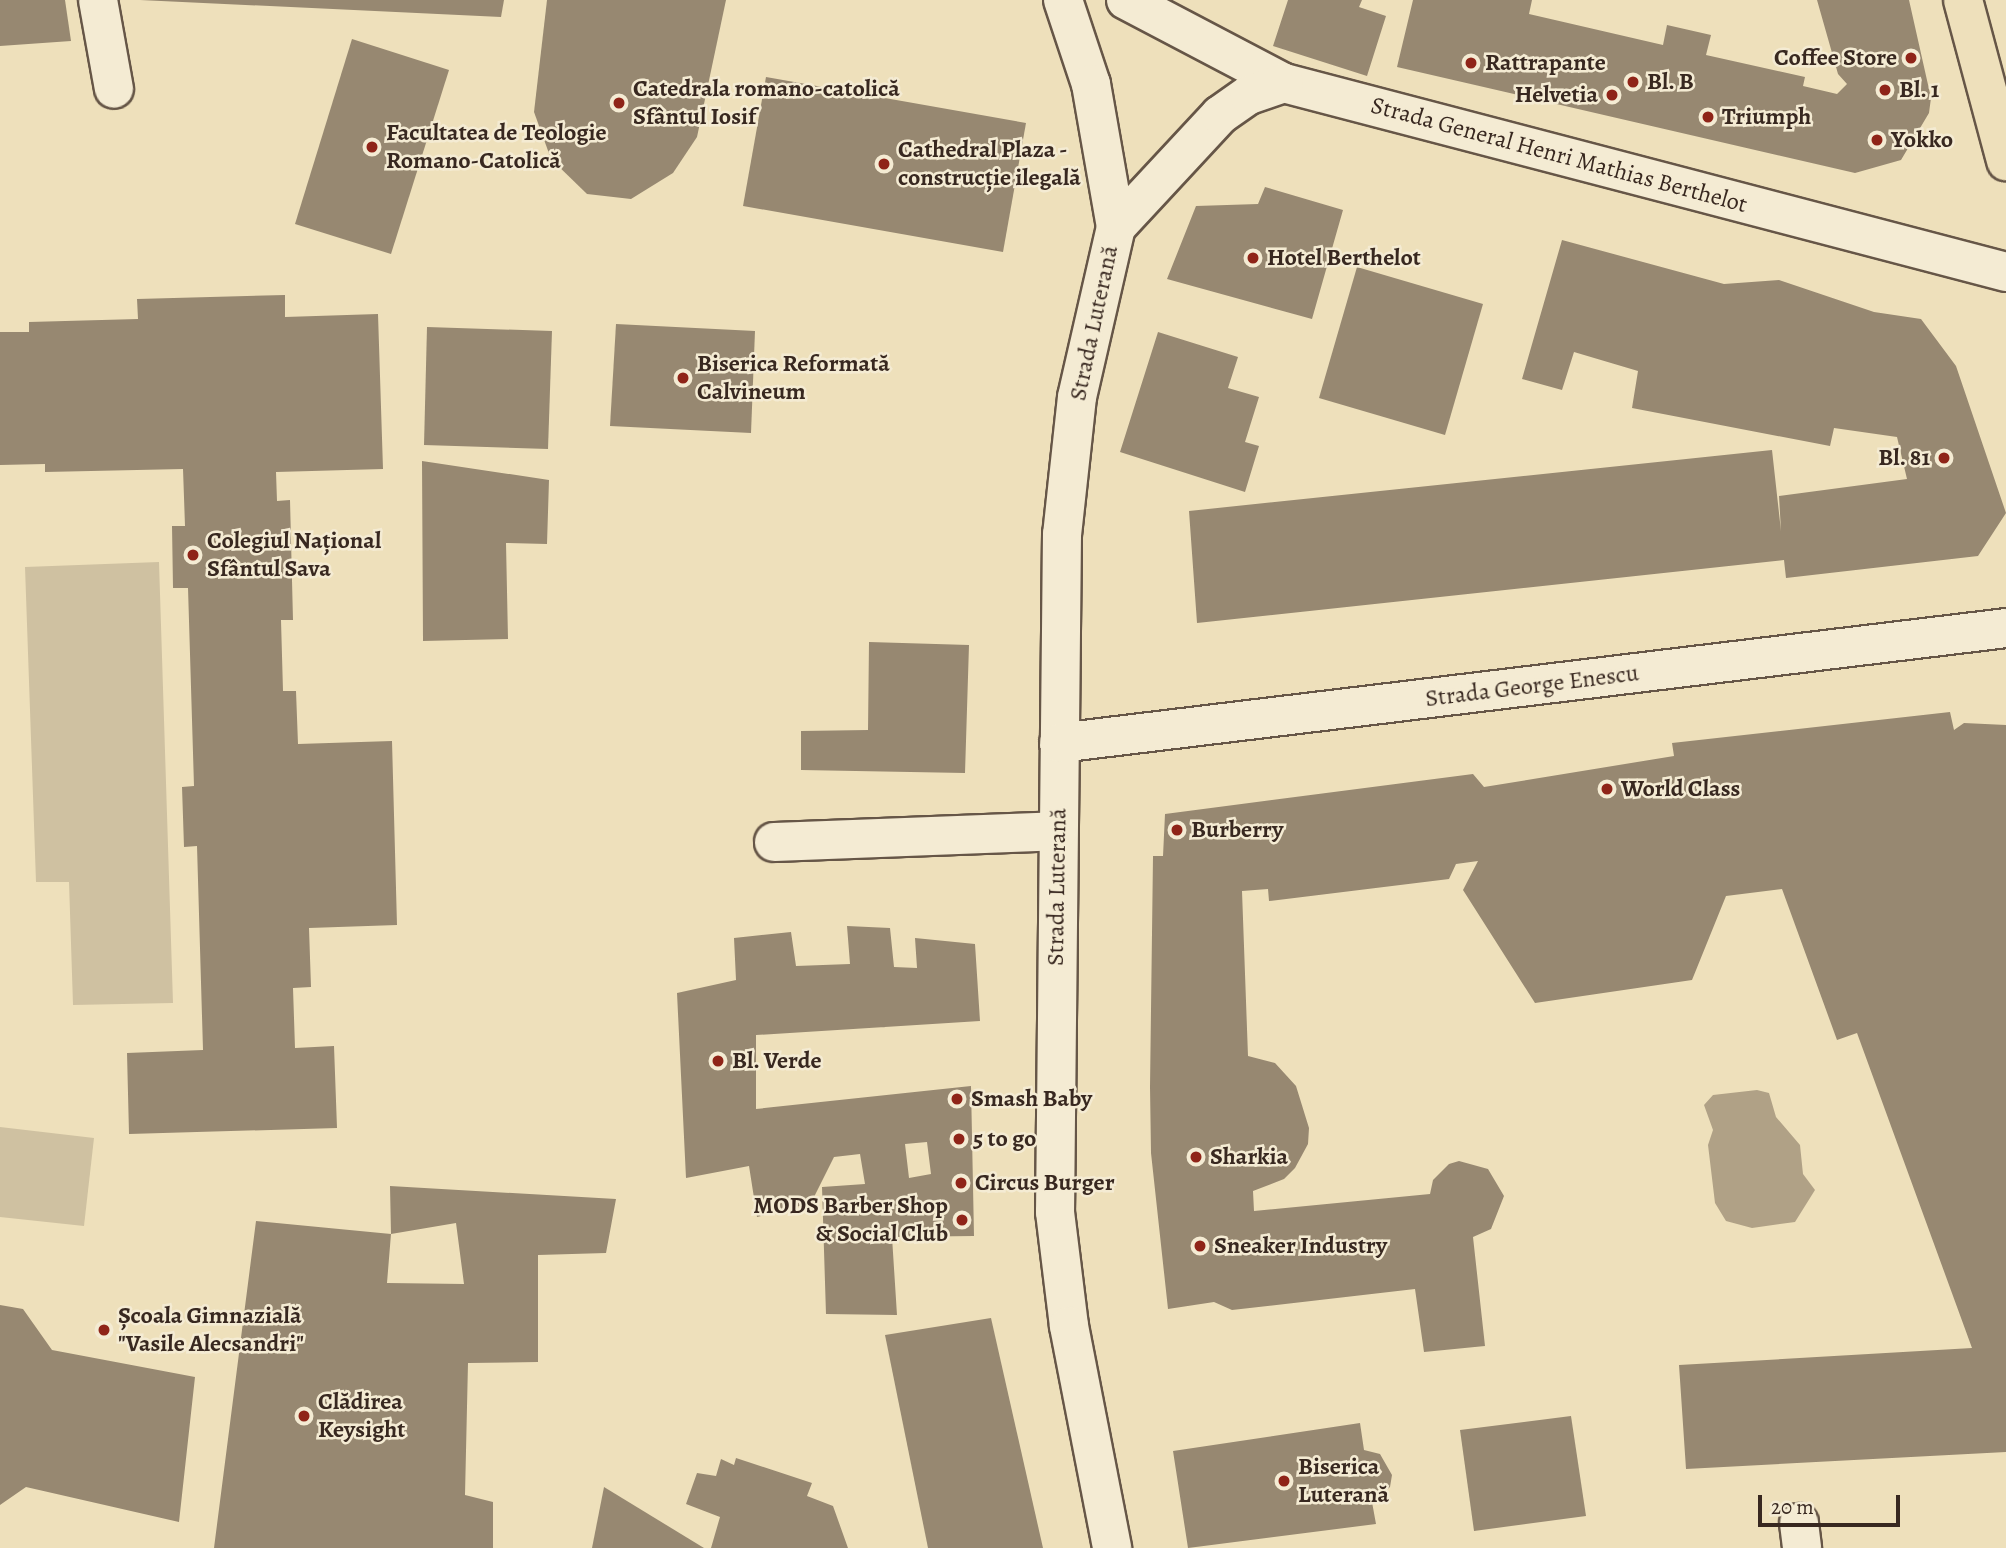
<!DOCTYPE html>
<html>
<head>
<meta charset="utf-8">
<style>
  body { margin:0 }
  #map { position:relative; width:2006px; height:1548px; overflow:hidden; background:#eee0bb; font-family:Alegreya,serif }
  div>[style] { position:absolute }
  .green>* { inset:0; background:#cfc1a1 }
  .water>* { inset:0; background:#b0a186 }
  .building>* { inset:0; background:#978871 }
  .roads { filter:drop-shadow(2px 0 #665647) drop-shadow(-2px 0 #665647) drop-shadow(0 2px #665647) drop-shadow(0 -2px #665647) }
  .minor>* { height:38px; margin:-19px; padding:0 19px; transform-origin:19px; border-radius:19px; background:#f4ebd3 }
  .major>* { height:38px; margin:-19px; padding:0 19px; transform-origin:19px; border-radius:19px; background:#eee0bb }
  .dots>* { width:19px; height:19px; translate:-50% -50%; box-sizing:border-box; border:4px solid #f4ebd3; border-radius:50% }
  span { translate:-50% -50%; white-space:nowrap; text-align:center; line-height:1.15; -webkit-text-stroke:5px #f4ebd3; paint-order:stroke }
  .poi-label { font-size:24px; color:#382820; font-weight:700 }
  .right { translate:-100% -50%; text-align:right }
  .left { translate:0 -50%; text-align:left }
  .street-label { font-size:24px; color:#382820 }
  .scale { position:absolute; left:1758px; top:1495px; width:142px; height:32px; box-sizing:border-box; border:4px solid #382820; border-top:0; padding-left:9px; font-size:21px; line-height:24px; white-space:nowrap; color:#382820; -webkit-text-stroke:5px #f4ebd3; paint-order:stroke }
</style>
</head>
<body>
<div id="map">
  <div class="green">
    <div style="clip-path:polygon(159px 562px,173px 1003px,73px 1005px,69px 882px,36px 882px,25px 567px)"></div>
    <div style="clip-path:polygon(0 1127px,94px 1138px,84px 1226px,0 1217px)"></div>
  </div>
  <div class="water">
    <div style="clip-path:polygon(1757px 1090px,1769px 1093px,1776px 1117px,1800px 1145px,1803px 1174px,1815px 1190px,1795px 1222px,1752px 1228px,1726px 1221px,1715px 1203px,1708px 1145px,1713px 1130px,1704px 1105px,1713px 1095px)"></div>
  </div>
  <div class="building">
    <div style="clip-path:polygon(0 0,65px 0,71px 41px,0 46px)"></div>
    <div style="clip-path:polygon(140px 0,504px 0,501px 17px)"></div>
    <div style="clip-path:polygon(547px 0,726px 0,697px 137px,673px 173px,631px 199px,587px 194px,551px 159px,534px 112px)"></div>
    <div style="clip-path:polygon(1288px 0,1362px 0,1359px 7px,1386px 16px,1367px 76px,1273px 46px)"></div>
    <div style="clip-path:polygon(1413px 0,1532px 0,1529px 14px,1663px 45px,1667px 25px,1711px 35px,1706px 55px,1805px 77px,1803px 86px,1837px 94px,1847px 84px,1838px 74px,1817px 0,1909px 0,1931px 98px,1929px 113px,1901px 160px,1855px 173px,1397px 67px)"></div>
    <div style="clip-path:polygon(352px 39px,449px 70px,391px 254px,295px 224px)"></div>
    <div style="clip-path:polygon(766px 77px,1026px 123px,1003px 252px,743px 206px)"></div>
    <div style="clip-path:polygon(1265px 187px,1343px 210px,1312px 319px,1167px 279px,1196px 206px,1258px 204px)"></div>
    <div style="clip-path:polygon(1562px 240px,1724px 284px,1779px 280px,1874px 312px,1921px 319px,1956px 366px,2006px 513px,1978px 556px,1786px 578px,1784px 560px,1197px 623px,1189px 511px,1772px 450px,1781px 531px,1779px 496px,1907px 479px,1897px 437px,1834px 428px,1830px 446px,1632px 408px,1638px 371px,1574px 352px,1562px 390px,1522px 379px)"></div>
    <div style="clip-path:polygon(1357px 267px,1483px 304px,1445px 435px,1319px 398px)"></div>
    <div style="clip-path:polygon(285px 295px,285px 317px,378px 314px,383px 469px,276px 472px,277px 501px,290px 500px,293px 620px,281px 620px,283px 691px,296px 691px,298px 744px,392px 741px,397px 925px,309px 928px,311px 987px,293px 988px,295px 1048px,334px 1046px,337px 1128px,129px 1134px,127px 1053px,203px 1050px,197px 846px,184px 847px,182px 787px,194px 786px,188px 588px,173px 588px,172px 526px,185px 526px,183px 469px,45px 472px,45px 464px,0 465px,0 332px,29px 332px,29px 322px,138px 319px,137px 299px)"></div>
    <div style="clip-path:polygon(616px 324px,755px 331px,751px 433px,610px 426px)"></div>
    <div style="clip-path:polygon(427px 327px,552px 331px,548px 449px,424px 445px)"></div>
    <div style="clip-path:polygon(1158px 332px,1238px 357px,1228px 388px,1259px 397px,1245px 442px,1259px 446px,1245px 492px,1120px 452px)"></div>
    <div style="clip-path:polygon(422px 461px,549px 480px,547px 544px,506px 543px,508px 639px,423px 641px)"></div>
    <div style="clip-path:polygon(869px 642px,969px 645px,965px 773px,801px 770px,801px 731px,868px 730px)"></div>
    <div style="clip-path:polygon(1950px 712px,1954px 730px,1964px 723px,2006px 725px,2006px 1452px,1686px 1469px,1679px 1365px,1972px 1348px,1857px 1033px,1837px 1040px,1782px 889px,1726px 896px,1692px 980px,1535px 1003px,1463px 890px,1478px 861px,1456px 864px,1449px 879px,1269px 901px,1268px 889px,1242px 891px,1248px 1056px,1275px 1063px,1296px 1086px,1309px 1128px,1308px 1144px,1295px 1168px,1284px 1179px,1253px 1191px,1254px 1211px,1430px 1194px,1433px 1180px,1449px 1164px,1459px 1161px,1488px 1169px,1504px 1196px,1491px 1229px,1473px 1237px,1485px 1346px,1424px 1352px,1415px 1289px,1232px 1310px,1214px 1302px,1168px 1309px,1151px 1153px,1150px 1087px,1153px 856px,1163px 856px,1165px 814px,1473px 774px,1484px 787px,1674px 756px,1672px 743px)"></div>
    <div style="clip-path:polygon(evenodd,847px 926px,890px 928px,894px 967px,917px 968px,915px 938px,975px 944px,980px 1021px,756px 1035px,756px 1109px,971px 1086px,974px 1236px,892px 1237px,897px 1315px,826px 1314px,822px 1187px,865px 1184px,860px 1154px,834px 1157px,811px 1203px,757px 1217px,749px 1166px,686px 1178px,677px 993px,736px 980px,734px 938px,791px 932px,796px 966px,850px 964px,847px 926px,927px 1142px,931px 1174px,909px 1178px,905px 1144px,927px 1142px)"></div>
    <div style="clip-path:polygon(390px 1186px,616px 1199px,606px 1253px,538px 1255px,538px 1362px,468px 1363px,465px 1495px,493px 1502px,493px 1548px,214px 1548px,256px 1221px,391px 1234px,387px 1283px,464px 1284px,456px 1223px,391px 1234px)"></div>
    <div style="clip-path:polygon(0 1305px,23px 1309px,52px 1350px,195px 1377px,179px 1522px,26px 1487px,0 1505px)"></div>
    <div style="clip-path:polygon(991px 1318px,1043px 1548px,928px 1548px,885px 1335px)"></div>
    <div style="clip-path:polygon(1571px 1416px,1586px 1516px,1474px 1531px,1460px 1430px)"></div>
    <div style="clip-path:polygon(1360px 1423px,1364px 1450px,1380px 1454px,1392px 1475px,1390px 1487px,1372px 1502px,1376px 1524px,1188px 1548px,1173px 1451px)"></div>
    <div style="clip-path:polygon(736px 1458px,812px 1483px,807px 1496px,833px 1506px,848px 1548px,711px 1548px,720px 1517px,686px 1504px,697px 1473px,716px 1476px,721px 1459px,734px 1465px)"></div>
    <div style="clip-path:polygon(604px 1487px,704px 1548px,592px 1548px)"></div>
  </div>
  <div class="roads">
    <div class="minor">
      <div style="left:98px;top:0;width:90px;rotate:79.8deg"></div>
      <div style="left:1063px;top:0;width:89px;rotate:71.6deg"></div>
      <div style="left:1091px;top:84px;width:145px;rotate:80.1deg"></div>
      <div style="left:1116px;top:227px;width:174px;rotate:102.9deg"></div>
      <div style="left:1077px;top:397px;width:138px;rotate:96.2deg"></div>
      <div style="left:1062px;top:534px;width:678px;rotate:90.59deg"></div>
      <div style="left:1055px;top:1212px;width:115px;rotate:83deg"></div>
      <div style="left:1069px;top:1326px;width:226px;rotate:79deg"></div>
      <div style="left:1126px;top:0;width:178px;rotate:27.7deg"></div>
      <div style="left:1284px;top:83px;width:746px;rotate:14.67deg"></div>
      <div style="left:1116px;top:227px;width:153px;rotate:-47.1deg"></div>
      <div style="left:1220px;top:115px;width:35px;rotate:-35deg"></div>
      <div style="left:1249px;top:95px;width:37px;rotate:-19deg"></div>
      <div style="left:1059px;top:743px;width:954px;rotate:-6.92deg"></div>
      <div style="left:774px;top:842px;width:283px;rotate:-2.2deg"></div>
      <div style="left:1799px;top:1523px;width:25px;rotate:83deg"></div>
    </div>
    <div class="major">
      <div style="left:1963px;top:0;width:167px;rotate:75deg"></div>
    </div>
  </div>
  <div class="dots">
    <div style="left:1911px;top:58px;background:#8f2418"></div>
    <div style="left:1471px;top:63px;background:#8f2418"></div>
    <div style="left:1633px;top:82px;background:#8f2418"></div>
    <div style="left:1885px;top:90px;background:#8f2418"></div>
    <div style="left:1612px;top:95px;background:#8f2418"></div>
    <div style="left:619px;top:103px;background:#8f2418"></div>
    <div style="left:1708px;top:117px;background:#8f2418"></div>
    <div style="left:1877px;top:140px;background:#8f2418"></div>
    <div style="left:372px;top:147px;background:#8f2418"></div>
    <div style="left:884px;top:164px;background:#8f2418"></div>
    <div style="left:1253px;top:258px;background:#8f2418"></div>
    <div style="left:683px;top:378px;background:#8f2418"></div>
    <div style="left:1944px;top:458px;background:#8f2418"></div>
    <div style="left:193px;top:555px;background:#8f2418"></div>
    <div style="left:1607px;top:789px;background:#8f2418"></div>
    <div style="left:1177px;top:830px;background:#8f2418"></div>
    <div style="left:718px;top:1061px;background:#8f2418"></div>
    <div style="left:957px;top:1099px;background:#8f2418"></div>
    <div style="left:959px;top:1139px;background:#8f2418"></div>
    <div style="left:1196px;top:1157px;background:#8f2418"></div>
    <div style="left:961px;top:1183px;background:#8f2418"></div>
    <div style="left:962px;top:1220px;background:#8f2418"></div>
    <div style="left:1200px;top:1246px;background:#8f2418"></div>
    <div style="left:104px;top:1330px;background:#8f2418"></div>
    <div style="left:304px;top:1416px;background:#8f2418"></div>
    <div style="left:1284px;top:1481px;background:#8f2418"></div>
  </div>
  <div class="poi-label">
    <span class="right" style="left:1897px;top:58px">Coffee Store</span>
    <span class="left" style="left:1485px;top:63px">Rattrapante</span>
    <span class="left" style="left:1647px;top:82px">Bl. B</span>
    <span class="left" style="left:633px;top:103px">Catedrala romano-catolică<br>Sfântul Iosif</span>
    <span class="left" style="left:1899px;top:90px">Bl. 1</span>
    <span class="right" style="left:1598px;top:95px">Helvetia</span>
    <span class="left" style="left:1722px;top:117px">Triumph</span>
    <span class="left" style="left:386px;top:147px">Facultatea de Teologie<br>Romano-Catolică</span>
    <span class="left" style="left:1891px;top:140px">Yokko</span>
    <span class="left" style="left:898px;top:164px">Cathedral Plaza -<br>construcție ilegală</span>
    <span class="left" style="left:1267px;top:258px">Hotel Berthelot</span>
    <span class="left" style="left:697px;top:378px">Biserica Reformată<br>Calvineum</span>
    <span class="right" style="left:1930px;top:458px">Bl. 81</span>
    <span class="left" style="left:207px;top:555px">Colegiul Național<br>Sfântul Sava</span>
    <span class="left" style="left:1621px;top:789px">World Class</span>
    <span class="left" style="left:1191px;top:830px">Burberry</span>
    <span class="left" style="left:732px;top:1061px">Bl. Verde</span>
    <span class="left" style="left:971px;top:1099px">Smash Baby</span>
    <span class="left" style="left:973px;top:1139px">5 to go</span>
    <span class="left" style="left:1210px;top:1157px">Sharkia</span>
    <span class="left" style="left:975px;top:1183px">Circus Burger</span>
    <span class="right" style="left:948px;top:1220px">MODS Barber Shop<br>&amp; Social Club</span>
    <span class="left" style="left:1214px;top:1246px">Sneaker Industry</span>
    <span class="left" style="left:118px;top:1330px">Școala Gimnazială<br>"Vasile Alecsandri"</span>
    <span class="left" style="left:318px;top:1416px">Clădirea<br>Keysight</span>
    <span class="left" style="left:1298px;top:1481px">Biserica<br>Luterană</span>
  </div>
  <div class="street-label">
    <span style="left:1559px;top:155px;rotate:15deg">Strada General Henri Mathias Berthelot</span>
    <span style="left:1094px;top:323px;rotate:-78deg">Strada Luterană</span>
    <span style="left:1532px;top:686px;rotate:-7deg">Strada George Enescu</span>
    <span style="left:1057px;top:887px;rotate:-89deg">Strada Luterană</span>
  </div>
  <div class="scale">20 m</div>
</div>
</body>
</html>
